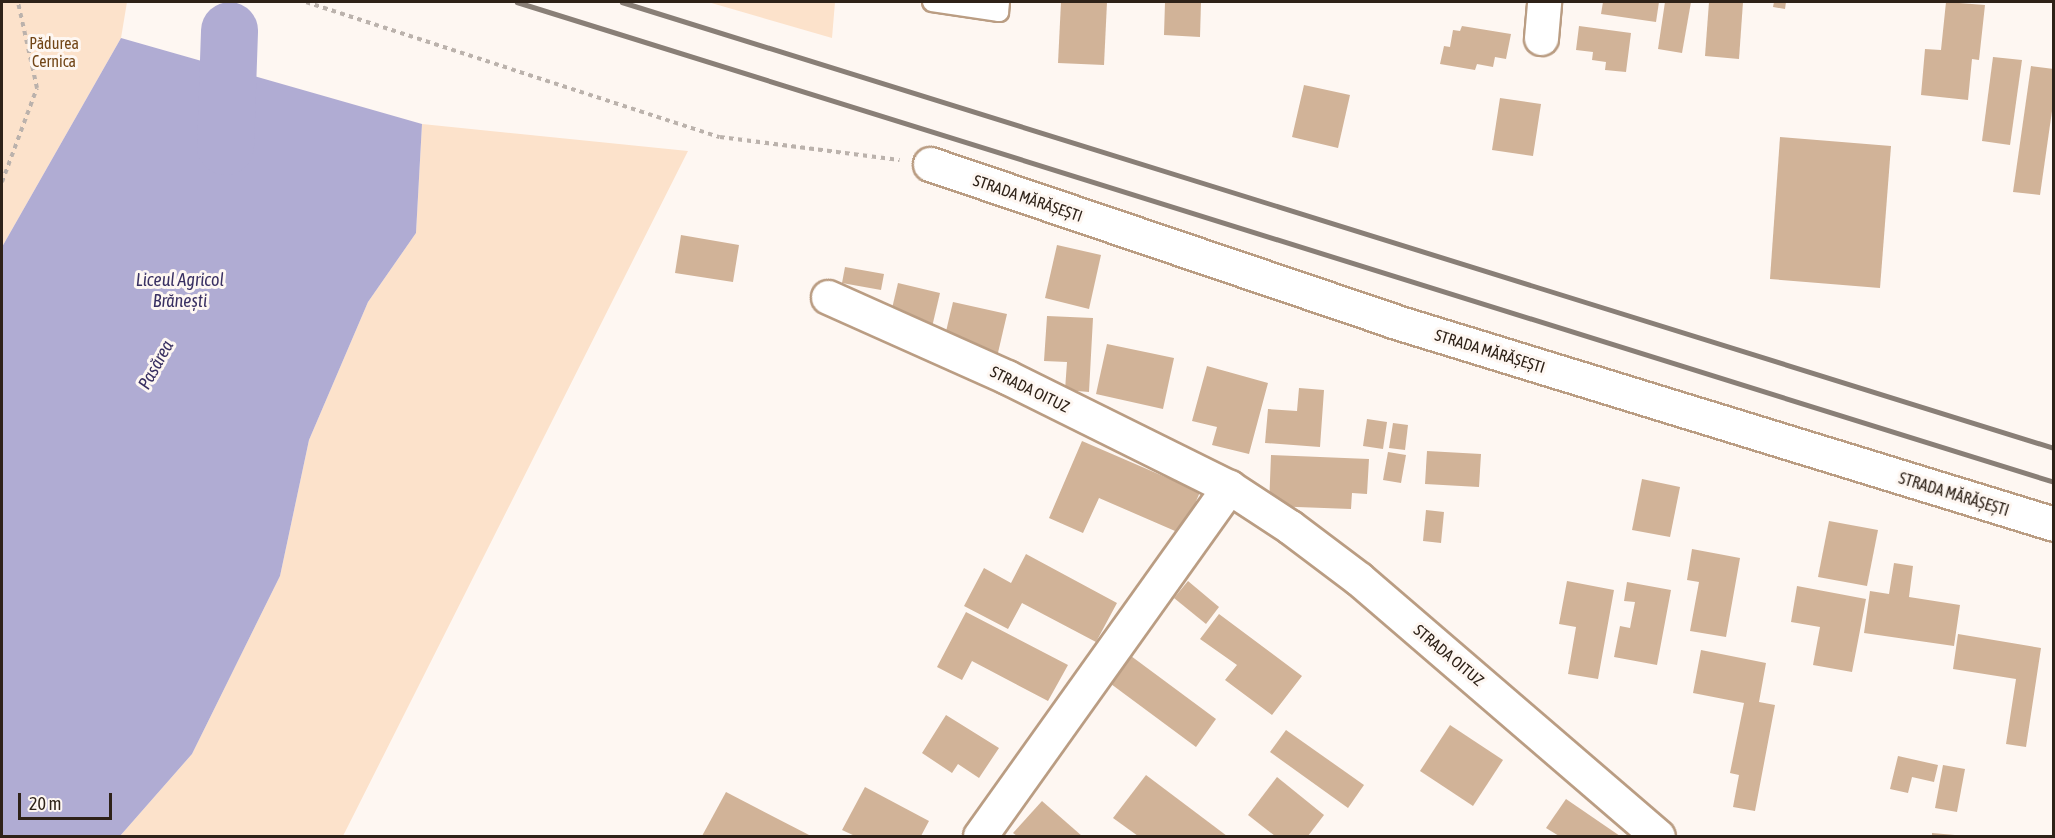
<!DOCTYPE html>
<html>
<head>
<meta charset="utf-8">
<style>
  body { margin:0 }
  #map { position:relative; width:2055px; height:838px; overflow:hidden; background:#fef7f2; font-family:"Asap Condensed",sans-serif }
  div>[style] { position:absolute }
  .green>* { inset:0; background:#fce2cb }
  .water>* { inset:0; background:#b0acd3 }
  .river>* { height:57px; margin:-28.5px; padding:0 28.5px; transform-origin:28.5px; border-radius:28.5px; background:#b0acd3 }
  .building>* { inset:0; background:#d1b398 }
  .path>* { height:4px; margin-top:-2px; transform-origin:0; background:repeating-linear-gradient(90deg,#bbb2ac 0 4.5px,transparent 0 9px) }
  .roads { filter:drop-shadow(2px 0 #ba9d83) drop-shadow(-2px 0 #ba9d83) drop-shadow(0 2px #ba9d83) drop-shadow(0 -2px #ba9d83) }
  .lane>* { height:18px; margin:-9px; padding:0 9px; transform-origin:9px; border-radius:9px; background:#fff }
  .street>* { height:33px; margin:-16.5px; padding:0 16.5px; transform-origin:16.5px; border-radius:16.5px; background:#fff }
  .rail>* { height:4.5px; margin:-2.25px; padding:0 2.25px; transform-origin:2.25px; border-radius:2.25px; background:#897f77 }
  span { translate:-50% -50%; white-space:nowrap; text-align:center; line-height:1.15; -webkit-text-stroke:6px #fef7f2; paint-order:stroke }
  .park-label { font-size:16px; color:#714516 }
  .street-label { font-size:16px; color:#2e2218 }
  .water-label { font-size:18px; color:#393062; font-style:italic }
  .frame { position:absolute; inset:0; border:3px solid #2e2218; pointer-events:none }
  .scale { position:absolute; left:18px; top:793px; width:94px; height:27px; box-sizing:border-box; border:3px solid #2e2218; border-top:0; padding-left:8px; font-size:18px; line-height:21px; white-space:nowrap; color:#2e2218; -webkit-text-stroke:4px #fef7f2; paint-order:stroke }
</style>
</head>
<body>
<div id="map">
  <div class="green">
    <div style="clip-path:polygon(2px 2px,127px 2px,121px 38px,2px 247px)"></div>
    <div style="clip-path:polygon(708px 2px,835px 2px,832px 38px)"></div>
    <div style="clip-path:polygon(422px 124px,688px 151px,343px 836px,120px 836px,192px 754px,280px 576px,309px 440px,368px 302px,416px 233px)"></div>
  </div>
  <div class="water">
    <div style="clip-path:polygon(121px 38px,422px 124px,416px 233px,368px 302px,309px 440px,280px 576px,192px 754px,120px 836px,2px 836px,2px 247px)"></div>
  </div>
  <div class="river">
    <div style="left:225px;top:146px;width:116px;rotate:-88deg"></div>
  </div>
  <div class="building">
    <div style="clip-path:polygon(1061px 2px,1107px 2px,1104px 65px,1058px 63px)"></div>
    <div style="clip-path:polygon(1165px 2px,1201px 2px,1200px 37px,1164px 35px)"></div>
    <div style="clip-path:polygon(1603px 2px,1659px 2px,1656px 22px,1601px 14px)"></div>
    <div style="clip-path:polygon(1665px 2px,1691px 2px,1682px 53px,1658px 49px)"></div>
    <div style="clip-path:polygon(1709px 2px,1743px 2px,1739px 59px,1705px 56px)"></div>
    <div style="clip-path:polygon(1774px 2px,1786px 2px,1785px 9px,1773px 7px)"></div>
    <div style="clip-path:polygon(1946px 2px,1985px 5px,1979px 60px,1972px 59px,1968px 100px,1921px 95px,1925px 49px,1941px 50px)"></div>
    <div style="clip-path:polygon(1462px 26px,1511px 34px,1506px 59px,1495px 57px,1493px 67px,1477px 64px,1475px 70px,1440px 64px,1444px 46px,1450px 47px,1453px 30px,1460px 31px)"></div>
    <div style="clip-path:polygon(1579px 26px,1631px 33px,1626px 72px,1605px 70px,1606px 62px,1592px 60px,1593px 52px,1576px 50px)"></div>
    <div style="clip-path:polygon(1993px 57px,2022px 60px,2010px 145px,1982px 141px)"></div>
    <div style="clip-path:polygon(2031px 66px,2054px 69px,2054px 97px,2040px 195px,2013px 192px)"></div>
    <div style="clip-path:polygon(1304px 85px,1350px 95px,1338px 148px,1292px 137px)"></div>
    <div style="clip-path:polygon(1500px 98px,1541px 104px,1533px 156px,1492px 150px)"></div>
    <div style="clip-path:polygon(1780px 137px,1891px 146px,1880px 288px,1770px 279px)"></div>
    <div style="clip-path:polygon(681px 235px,739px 245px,733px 282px,675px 273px)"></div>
    <div style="clip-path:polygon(1057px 245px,1101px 255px,1089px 309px,1045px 298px)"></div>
    <div style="clip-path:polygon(845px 267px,884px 274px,881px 290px,842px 283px)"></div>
    <div style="clip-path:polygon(898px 283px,940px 293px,932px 327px,890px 317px)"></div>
    <div style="clip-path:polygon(953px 302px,1007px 314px,997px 357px,943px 344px)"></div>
    <div style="clip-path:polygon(1047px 316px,1093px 318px,1089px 392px,1065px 390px,1067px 362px,1044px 361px)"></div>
    <div style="clip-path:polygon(1107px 344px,1174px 358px,1163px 409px,1096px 394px)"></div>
    <div style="clip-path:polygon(1207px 366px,1268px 383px,1249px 454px,1212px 445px,1217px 427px,1192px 421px)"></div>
    <div style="clip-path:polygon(1299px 388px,1324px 390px,1320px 447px,1265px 443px,1268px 409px,1297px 411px)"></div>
    <div style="clip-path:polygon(1367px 419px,1387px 422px,1383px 449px,1363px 446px)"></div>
    <div style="clip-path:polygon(1393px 423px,1408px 425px,1405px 450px,1389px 448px)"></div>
    <div style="clip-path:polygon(1082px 441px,1200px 492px,1182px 534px,1099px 498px,1083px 533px,1049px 518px)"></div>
    <div style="clip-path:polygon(1427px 451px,1481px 454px,1479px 487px,1425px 484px)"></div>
    <div style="clip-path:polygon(1388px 452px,1406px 455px,1401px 483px,1383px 480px)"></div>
    <div style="clip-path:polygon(1271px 455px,1369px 459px,1367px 494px,1352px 493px,1351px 509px,1269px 506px)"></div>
    <div style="clip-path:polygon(1642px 479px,1680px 487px,1670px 537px,1632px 530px)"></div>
    <div style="clip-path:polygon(1426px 510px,1444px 512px,1441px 543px,1423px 541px)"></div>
    <div style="clip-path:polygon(1829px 521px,1878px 530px,1867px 586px,1818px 577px)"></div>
    <div style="clip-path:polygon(1692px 549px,1740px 558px,1726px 637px,1690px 631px,1699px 582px,1687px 580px)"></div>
    <div style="clip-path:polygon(1026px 554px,1117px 603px,1096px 642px,1022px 603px,1008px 629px,964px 606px,984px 568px,1011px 583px)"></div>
    <div style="clip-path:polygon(1894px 563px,1913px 566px,1909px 597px,1960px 605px,1954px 646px,1864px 633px,1870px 591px,1889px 594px)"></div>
    <div style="clip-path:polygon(1188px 581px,1219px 607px,1206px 624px,1174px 598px)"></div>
    <div style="clip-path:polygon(1567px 581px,1614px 590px,1598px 679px,1568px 674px,1576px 627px,1559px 624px)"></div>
    <div style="clip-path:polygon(1627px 582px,1671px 590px,1657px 665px,1614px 657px,1620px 626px,1630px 628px,1635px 602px,1624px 601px)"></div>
    <div style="clip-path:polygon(1797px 586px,1866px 599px,1852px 672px,1813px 665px,1820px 627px,1791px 622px)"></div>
    <div style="clip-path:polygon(966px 612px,1068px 665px,1048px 701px,972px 661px,962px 680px,937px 667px)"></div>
    <div style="clip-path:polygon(1219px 614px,1302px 676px,1272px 715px,1225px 680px,1237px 665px,1200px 639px)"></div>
    <div style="clip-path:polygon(1958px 634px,2041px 648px,2026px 747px,2006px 744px,2016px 679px,1953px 669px)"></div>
    <div style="clip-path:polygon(1701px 650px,1766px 663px,1759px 702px,1775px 705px,1755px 811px,1733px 807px,1739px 775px,1730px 773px,1744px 703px,1693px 693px)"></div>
    <div style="clip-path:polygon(1131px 656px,1216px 719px,1196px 747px,1111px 684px)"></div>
    <div style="clip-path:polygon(946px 715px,999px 748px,979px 778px,958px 764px,952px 773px,922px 753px)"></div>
    <div style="clip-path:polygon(1450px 725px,1503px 760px,1473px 806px,1420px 771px)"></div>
    <div style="clip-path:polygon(1286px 730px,1364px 785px,1348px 808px,1270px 752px)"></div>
    <div style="clip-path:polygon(1898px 756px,1938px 765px,1934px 782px,1912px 777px,1908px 793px,1890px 789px)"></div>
    <div style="clip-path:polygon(1943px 765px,1965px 769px,1957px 812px,1935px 808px)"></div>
    <div style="clip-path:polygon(1146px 775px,1227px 836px,1138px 836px,1113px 818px)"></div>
    <div style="clip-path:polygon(1277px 777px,1324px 815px,1308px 836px,1275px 836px,1248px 815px)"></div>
    <div style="clip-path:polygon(865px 787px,929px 821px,921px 836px,855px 836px,842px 830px)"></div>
    <div style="clip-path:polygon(726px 792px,811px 836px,702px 836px)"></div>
    <div style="clip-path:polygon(1566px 799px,1620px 836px,1559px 836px,1546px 828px)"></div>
    <div style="clip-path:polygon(1042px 801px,1082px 836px,1017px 836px,1013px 833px)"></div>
    <div style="clip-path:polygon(1932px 833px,1955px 835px,1955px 836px,1932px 836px)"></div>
  </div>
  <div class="path">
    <div style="left:306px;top:2px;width:435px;rotate:18.1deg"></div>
    <div style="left:720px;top:137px;width:181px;rotate:7.3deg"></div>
    <div style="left:2px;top:182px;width:100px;rotate:-69.6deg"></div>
    <div style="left:37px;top:88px;width:88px;rotate:-102.5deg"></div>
  </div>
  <div class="roads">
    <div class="lane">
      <div style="left:932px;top:2px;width:68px;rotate:8.5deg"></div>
      <div style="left:999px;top:12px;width:10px;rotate:-84deg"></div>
    </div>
    <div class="street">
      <div style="left:1541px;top:38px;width:36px;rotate:-85deg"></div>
      <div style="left:930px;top:164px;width:489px;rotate:18.7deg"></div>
      <div style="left:1393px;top:321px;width:691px;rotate:17.07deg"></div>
      <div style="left:828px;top:297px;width:196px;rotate:24.1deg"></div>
      <div style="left:1007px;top:377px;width:248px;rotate:26.4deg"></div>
      <div style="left:1229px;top:487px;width:73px;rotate:33.3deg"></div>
      <div style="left:1290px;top:527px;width:86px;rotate:37deg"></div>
      <div style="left:1359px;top:579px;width:394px;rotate:40.7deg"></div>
      <div style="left:980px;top:836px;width:429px;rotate:-54.5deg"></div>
    </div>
  </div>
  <div class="rail">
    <div style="left:517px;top:2px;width:1610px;rotate:17.34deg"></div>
    <div style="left:622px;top:2px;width:1500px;rotate:17.3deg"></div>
  </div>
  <div class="park-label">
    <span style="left:54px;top:52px">Pădurea<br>Cernica</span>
  </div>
  <div class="street-label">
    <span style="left:1028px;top:198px;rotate:19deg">STRADA MĂRĂȘEȘTI</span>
    <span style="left:1490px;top:351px;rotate:17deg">STRADA MĂRĂȘEȘTI</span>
    <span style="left:1030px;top:389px;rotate:26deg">STRADA OITUZ</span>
    <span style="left:1954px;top:494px;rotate:17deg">STRADA MĂRĂȘEȘTI</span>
    <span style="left:1449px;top:655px;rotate:40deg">STRADA OITUZ</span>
  </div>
  <div class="water-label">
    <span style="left:180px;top:291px">Liceul Agricol<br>Brănești</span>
    <span style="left:156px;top:365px;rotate:-61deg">Pasărea</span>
  </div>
  <div class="frame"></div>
  <div class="scale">20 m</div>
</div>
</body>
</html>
